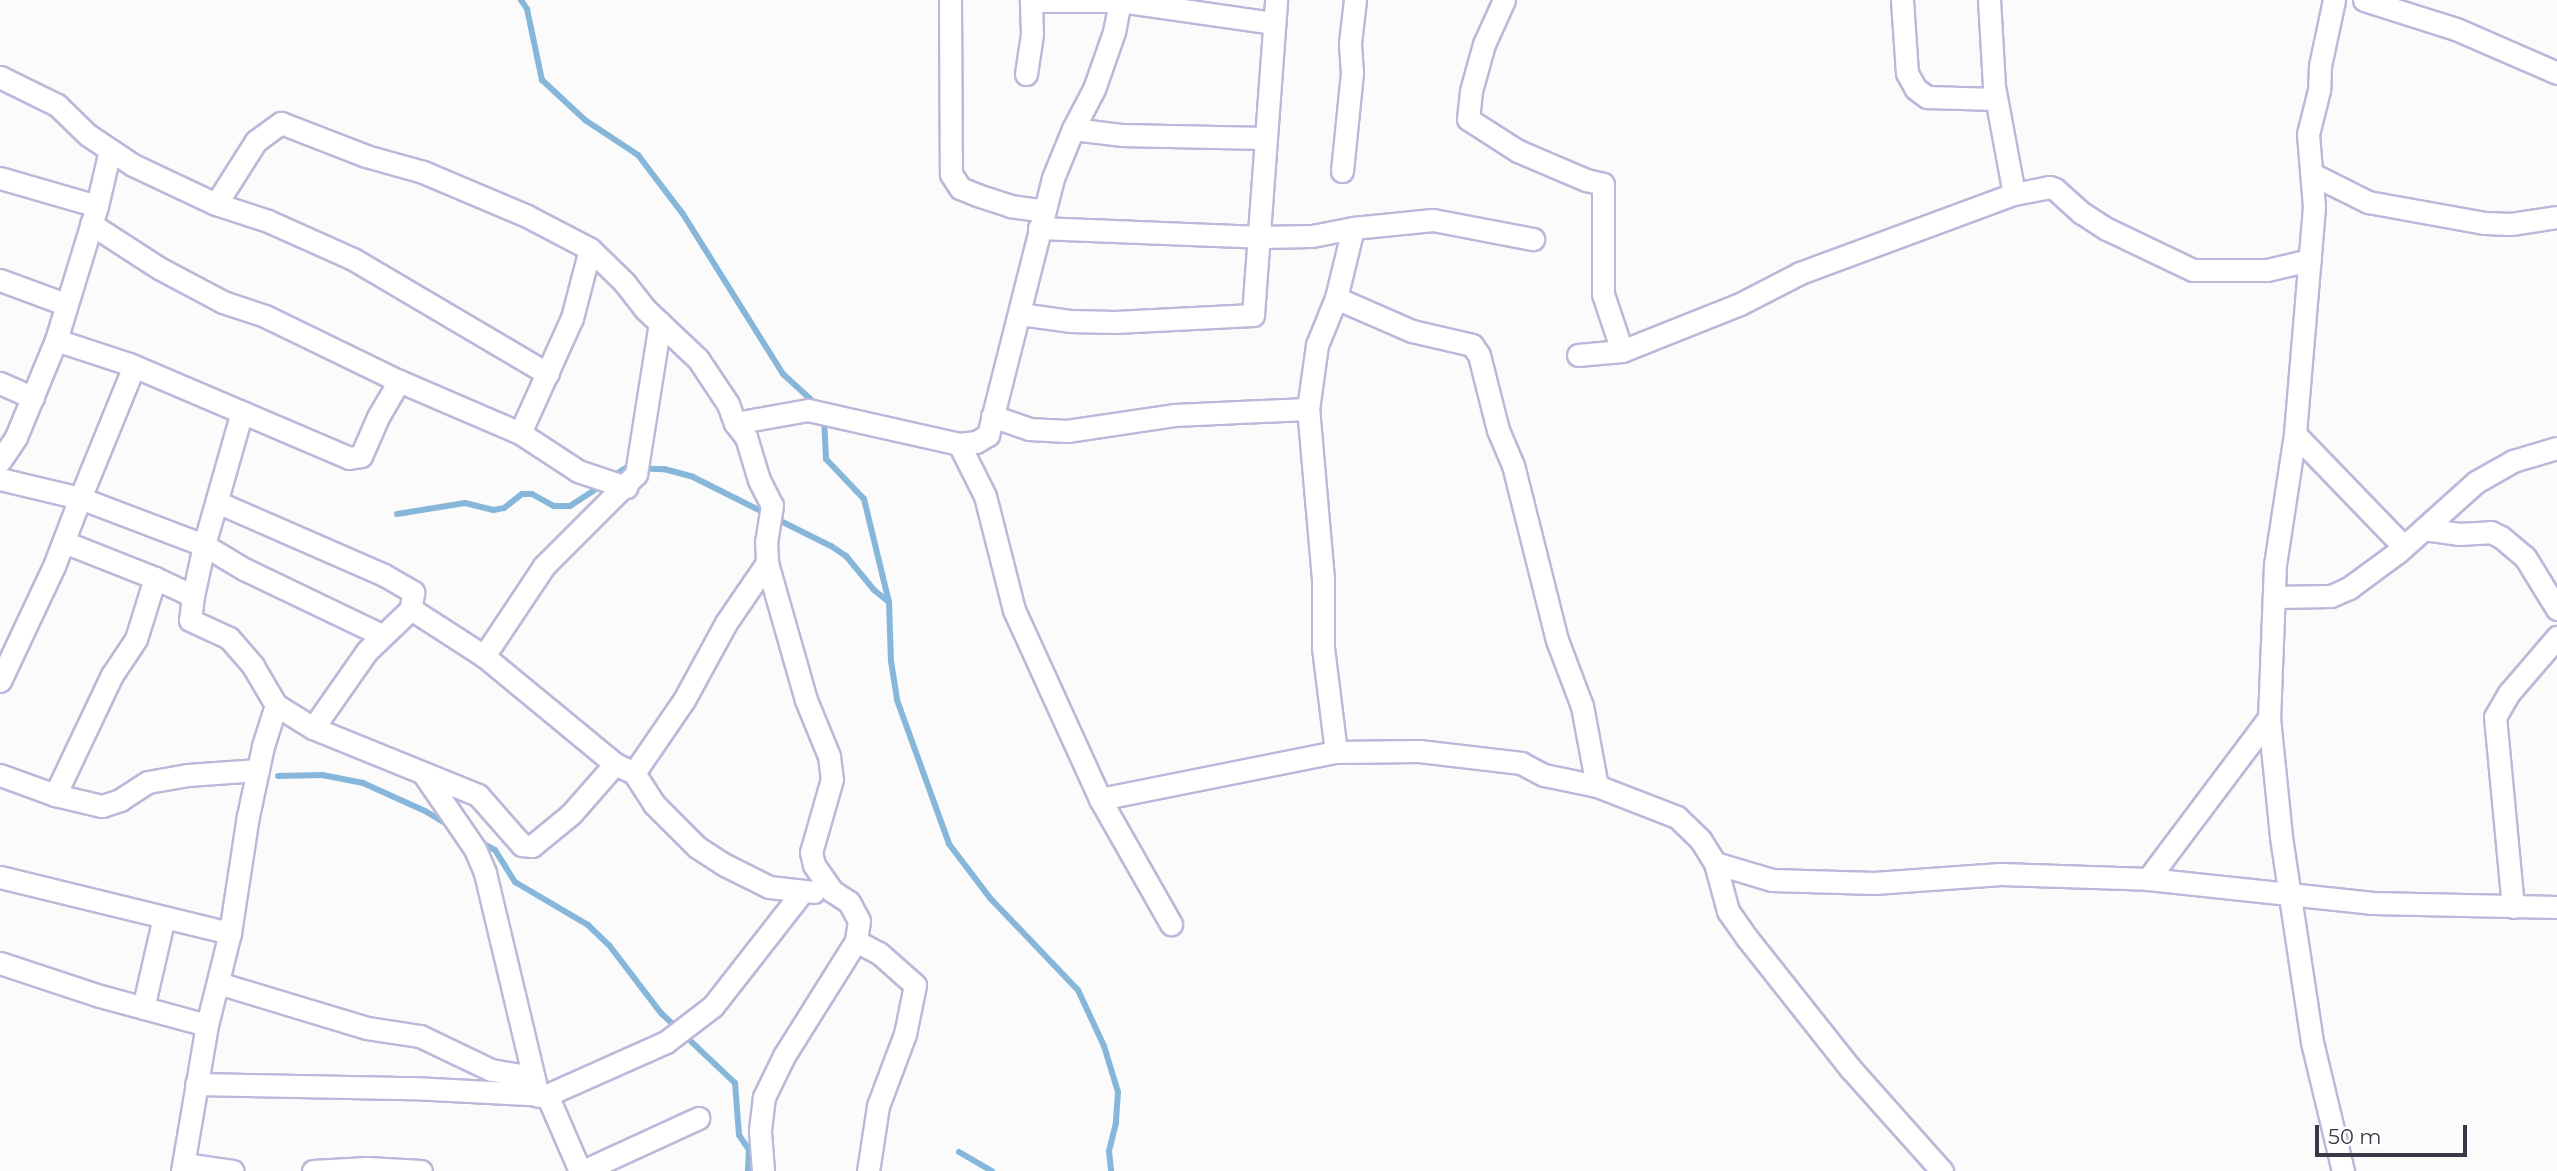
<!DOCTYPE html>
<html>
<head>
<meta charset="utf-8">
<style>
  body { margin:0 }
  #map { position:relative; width:2557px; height:1171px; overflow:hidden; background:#fbfbfb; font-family:Montserrat,sans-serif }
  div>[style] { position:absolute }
  .stream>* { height:6px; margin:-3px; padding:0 3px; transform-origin:3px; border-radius:3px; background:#86b7db }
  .roads { filter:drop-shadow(2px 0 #bbb8d9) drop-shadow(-2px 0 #bbb8d9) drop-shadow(0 2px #bbb8d9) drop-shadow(0 -2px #bbb8d9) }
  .minor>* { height:21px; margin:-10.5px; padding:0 10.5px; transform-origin:10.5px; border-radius:10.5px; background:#fff }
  span { translate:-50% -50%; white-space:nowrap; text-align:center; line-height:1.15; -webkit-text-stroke:7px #fff; paint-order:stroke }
  .scale { position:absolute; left:2315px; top:1125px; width:152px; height:32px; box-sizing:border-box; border:4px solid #3a3846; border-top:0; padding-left:9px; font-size:21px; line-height:24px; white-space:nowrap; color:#3a3846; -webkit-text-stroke:5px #fff; paint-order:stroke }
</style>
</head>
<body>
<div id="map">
  <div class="stream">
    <div style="left:521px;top:0;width:11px;rotate:56deg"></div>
    <div style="left:527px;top:9px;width:73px;rotate:78.1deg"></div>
    <div style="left:542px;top:80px;width:59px;rotate:42.9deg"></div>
    <div style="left:585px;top:120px;width:64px;rotate:33.4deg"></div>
    <div style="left:638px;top:155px;width:74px;rotate:52.7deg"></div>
    <div style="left:683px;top:214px;width:189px;rotate:58deg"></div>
    <div style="left:783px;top:374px;width:47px;rotate:42.4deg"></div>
    <div style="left:824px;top:418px;width:41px;rotate:87.2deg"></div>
    <div style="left:826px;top:459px;width:55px;rotate:46.5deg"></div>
    <div style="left:864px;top:499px;width:106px;rotate:76.4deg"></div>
    <div style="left:889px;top:602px;width:59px;rotate:88.1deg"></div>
    <div style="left:891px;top:661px;width:39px;rotate:81deg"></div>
    <div style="left:897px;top:700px;width:153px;rotate:70.1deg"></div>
    <div style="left:949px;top:844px;width:68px;rotate:52.8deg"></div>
    <div style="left:990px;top:898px;width:127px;rotate:46.3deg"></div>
    <div style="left:1078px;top:990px;width:62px;rotate:65.1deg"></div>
    <div style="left:1104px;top:1046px;width:48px;rotate:73.1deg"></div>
    <div style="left:1118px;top:1092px;width:31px;rotate:94deg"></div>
    <div style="left:1116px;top:1123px;width:29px;rotate:104deg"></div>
    <div style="left:1109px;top:1151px;width:20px;rotate:84deg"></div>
    <div style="left:613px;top:476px;width:15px;rotate:-32deg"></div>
    <div style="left:626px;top:468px;width:38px;rotate:2deg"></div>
    <div style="left:664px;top:469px;width:30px;rotate:15deg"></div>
    <div style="left:693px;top:477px;width:154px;rotate:26.6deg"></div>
    <div style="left:831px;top:546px;width:18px;rotate:34deg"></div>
    <div style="left:846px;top:556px;width:44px;rotate:50.5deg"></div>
    <div style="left:874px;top:590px;width:19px;rotate:39deg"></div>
    <div style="left:397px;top:514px;width:69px;rotate:-9.2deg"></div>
    <div style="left:465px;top:503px;width:29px;rotate:14deg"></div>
    <div style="left:493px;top:510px;width:11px;rotate:-10deg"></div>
    <div style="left:504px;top:508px;width:23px;rotate:-38deg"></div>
    <div style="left:522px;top:494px;width:10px"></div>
    <div style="left:532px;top:494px;width:25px;rotate:29deg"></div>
    <div style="left:554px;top:506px;width:16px"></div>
    <div style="left:570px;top:506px;width:38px;rotate:-33deg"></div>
    <div style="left:278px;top:776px;width:44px;rotate:-1.3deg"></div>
    <div style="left:322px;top:775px;width:42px;rotate:11deg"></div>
    <div style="left:363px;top:783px;width:68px;rotate:24.3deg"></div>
    <div style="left:425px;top:811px;width:29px;rotate:31deg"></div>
    <div style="left:478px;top:841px;width:19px;rotate:28deg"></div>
    <div style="left:495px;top:850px;width:38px;rotate:58deg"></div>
    <div style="left:515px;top:882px;width:85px;rotate:30.5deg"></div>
    <div style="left:588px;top:925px;width:29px;rotate:44deg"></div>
    <div style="left:609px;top:945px;width:86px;rotate:52.6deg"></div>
    <div style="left:661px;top:1013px;width:102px;rotate:43.4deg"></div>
    <div style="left:735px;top:1083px;width:52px;rotate:85.6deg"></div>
    <div style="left:739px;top:1135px;width:18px;rotate:56deg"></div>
    <div style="left:749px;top:1150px;width:21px;rotate:93deg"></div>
    <div style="left:959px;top:1152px;width:38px;rotate:30deg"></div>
  </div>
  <div class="roads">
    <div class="minor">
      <div style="left:950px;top:0;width:174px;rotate:89.7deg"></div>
      <div style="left:951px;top:174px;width:17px;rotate:57deg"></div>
      <div style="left:960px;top:188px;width:18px;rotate:22deg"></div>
      <div style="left:977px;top:195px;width:35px;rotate:18deg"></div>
      <div style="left:1010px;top:206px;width:34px;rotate:8deg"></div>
      <div style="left:1504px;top:0;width:48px;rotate:114.4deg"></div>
      <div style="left:1484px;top:44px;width:49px;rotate:105.5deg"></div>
      <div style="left:1471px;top:91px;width:28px;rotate:96deg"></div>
      <div style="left:1468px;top:119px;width:59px;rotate:32.6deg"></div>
      <div style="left:1518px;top:151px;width:74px;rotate:23.1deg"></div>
      <div style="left:1586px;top:180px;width:17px;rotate:13deg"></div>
      <div style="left:1603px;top:184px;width:110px;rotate:90deg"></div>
      <div style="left:1603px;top:294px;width:60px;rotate:71.6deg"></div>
      <div style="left:1902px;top:0;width:73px;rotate:86.1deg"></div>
      <div style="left:1907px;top:73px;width:18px;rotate:61deg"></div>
      <div style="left:1916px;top:89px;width:14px;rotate:36deg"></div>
      <div style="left:1927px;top:97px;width:69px;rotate:1.7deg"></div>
      <div style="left:2334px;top:0;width:67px;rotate:102deg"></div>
      <div style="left:2320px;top:66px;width:24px;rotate:92deg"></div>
      <div style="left:2319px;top:90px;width:45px;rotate:104deg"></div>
      <div style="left:2308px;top:134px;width:73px;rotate:85.3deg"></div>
      <div style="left:2314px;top:207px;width:228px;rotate:94.8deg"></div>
      <div style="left:2295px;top:434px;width:132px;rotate:98.7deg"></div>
      <div style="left:2275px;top:564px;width:154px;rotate:92.2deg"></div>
      <div style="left:2269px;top:718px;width:120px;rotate:84.2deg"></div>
      <div style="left:2281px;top:837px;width:207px;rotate:81.4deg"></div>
      <div style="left:2312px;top:1042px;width:133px;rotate:76.5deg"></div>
      <div style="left:2364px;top:0;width:96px;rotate:17.5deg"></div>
      <div style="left:2456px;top:29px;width:110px;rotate:23.5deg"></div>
      <div style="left:1031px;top:1px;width:89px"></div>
      <div style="left:1120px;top:1px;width:154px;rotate:8.2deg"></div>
      <div style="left:1026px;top:74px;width:40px;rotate:-81.5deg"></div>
      <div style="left:1032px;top:34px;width:34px;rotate:-92deg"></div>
      <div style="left:0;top:77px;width:64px;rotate:26.2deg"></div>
      <div style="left:57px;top:105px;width:43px;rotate:44.1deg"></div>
      <div style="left:88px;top:135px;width:54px;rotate:33.7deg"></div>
      <div style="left:133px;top:165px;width:92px;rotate:25.2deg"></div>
      <div style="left:216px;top:204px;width:55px;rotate:18.1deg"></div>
      <div style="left:268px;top:221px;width:93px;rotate:24.1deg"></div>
      <div style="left:353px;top:259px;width:226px;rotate:30.5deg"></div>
      <div style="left:1073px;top:129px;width:48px;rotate:7.1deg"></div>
      <div style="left:1121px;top:135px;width:144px;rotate:1.2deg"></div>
      <div style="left:110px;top:150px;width:57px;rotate:103.1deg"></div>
      <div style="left:97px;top:206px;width:140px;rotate:107deg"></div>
      <div style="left:56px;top:340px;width:77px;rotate:18.2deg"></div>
      <div style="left:129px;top:364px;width:239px;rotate:23.1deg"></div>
      <div style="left:349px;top:458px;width:12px;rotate:-9deg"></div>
      <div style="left:361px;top:456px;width:43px;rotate:-66.4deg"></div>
      <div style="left:378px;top:417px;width:42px;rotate:-59.7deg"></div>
      <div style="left:1342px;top:171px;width:99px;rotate:-84.2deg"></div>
      <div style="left:1352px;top:73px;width:30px;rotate:-94deg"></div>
      <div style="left:1350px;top:43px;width:43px;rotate:-83.4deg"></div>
      <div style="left:2312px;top:174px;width:63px;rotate:26.6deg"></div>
      <div style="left:2368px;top:202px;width:119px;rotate:10.2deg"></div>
      <div style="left:2485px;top:223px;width:26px;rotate:2deg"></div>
      <div style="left:2511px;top:224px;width:47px;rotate:-8.7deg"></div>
      <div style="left:0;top:178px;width:101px;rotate:16.1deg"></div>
      <div style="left:2014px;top:194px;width:36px;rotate:-11deg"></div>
      <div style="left:2049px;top:187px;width:6px;rotate:18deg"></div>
      <div style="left:2055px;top:189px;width:36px;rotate:42deg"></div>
      <div style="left:2082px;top:213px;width:30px;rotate:33deg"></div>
      <div style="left:2107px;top:229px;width:95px;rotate:25.5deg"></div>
      <div style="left:2193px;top:270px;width:74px"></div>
      <div style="left:2267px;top:270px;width:44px;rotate:-13.1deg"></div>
      <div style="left:216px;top:204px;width:75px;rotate:-57.6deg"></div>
      <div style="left:256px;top:141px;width:31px;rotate:-36deg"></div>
      <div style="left:281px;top:123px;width:91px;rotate:21.2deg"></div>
      <div style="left:366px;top:156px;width:59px;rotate:15.7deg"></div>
      <div style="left:423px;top:172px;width:113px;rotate:22.9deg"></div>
      <div style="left:527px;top:216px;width:71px;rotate:27.6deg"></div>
      <div style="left:590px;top:249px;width:47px;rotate:44.1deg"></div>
      <div style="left:624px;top:282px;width:34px;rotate:52deg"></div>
      <div style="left:645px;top:309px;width:73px;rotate:43.3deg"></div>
      <div style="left:698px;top:359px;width:54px;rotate:56.3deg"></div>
      <div style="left:728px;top:404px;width:20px;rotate:70deg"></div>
      <div style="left:735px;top:423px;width:18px;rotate:52deg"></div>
      <div style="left:746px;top:437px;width:45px;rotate:73.2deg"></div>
      <div style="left:759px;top:480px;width:28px;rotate:63deg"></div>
      <div style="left:772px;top:505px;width:36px;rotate:99deg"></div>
      <div style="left:766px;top:541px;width:22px;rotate:87deg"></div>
      <div style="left:767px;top:563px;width:142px;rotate:74.1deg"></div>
      <div style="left:806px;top:700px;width:61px;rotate:67.7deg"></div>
      <div style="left:829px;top:756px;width:23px;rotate:83deg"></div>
      <div style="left:832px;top:779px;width:76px;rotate:106deg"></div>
      <div style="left:811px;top:852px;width:13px;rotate:77deg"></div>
      <div style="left:814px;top:865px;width:32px;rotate:55deg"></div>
      <div style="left:832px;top:891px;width:20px;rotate:33deg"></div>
      <div style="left:849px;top:902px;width:21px;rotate:62deg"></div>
      <div style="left:859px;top:921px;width:20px;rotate:99deg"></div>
      <div style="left:856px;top:941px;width:136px;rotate:122.1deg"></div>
      <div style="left:784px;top:1056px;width:46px;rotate:116deg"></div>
      <div style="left:764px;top:1097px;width:34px;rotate:97deg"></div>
      <div style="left:760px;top:1131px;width:40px;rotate:85.7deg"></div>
      <div style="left:91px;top:224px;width:81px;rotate:32.9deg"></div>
      <div style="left:159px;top:268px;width:72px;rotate:28deg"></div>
      <div style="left:223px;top:302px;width:44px;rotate:18.4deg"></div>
      <div style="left:265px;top:316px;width:149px;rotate:25.9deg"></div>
      <div style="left:399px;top:381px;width:132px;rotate:23.3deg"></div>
      <div style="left:520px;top:433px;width:126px;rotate:-65.7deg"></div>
      <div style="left:572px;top:318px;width:71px;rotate:-75.4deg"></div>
      <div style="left:1039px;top:228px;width:221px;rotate:2.3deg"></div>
      <div style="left:1260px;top:237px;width:52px;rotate:-1.1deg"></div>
      <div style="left:1312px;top:236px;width:42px;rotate:-11deg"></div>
      <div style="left:1353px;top:228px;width:80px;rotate:-5.7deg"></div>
      <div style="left:1433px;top:220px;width:102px;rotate:10.8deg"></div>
      <div style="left:0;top:280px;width:69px;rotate:20.3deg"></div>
      <div style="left:1336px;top:298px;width:83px;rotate:23.5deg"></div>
      <div style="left:1412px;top:331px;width:62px;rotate:13.1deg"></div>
      <div style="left:1472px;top:345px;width:12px;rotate:55deg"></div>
      <div style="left:1479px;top:355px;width:77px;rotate:75.8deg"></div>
      <div style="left:1498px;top:430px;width:38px;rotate:67deg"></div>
      <div style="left:1513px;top:465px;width:180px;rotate:75.9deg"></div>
      <div style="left:1557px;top:640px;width:71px;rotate:69.3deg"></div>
      <div style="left:1582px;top:706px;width:81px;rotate:79.4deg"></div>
      <div style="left:1020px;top:314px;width:50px;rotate:8deg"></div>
      <div style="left:1070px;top:321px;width:45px;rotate:1.3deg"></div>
      <div style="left:1115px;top:322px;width:138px;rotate:-2.9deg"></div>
      <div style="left:1253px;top:315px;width:316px;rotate:-85.8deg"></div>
      <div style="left:1578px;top:355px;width:44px;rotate:-5.2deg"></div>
      <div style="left:1622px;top:351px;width:127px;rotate:-21.7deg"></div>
      <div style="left:1740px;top:304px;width:68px;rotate:-27.3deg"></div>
      <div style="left:1800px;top:273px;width:228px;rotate:-20.3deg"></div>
      <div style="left:2014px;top:194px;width:110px;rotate:-100.5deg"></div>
      <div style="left:1994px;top:86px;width:86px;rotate:-93.3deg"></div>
      <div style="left:134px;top:366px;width:143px;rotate:112.2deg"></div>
      <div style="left:80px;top:498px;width:133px;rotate:20.8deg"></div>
      <div style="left:204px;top:545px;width:47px;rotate:31deg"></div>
      <div style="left:244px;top:569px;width:153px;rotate:25.6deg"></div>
      <div style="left:0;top:383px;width:36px;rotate:24deg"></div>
      <div style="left:992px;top:416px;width:39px;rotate:19deg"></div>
      <div style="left:1029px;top:429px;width:38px;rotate:3deg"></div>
      <div style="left:1067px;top:431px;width:108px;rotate:-8.5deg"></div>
      <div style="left:1174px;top:415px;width:134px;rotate:-2.6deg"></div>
      <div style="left:735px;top:423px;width:74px;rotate:-10.1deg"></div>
      <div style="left:808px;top:410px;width:155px;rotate:12.7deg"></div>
      <div style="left:959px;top:444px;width:17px;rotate:-7deg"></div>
      <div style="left:976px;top:442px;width:14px;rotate:-30deg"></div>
      <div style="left:988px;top:435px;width:265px;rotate:-75.8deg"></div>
      <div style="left:1053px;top:178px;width:53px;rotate:-67.8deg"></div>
      <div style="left:1073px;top:129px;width:45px;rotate:-62.3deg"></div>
      <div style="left:1094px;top:89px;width:60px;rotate:-70.7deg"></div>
      <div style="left:1114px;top:32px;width:33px;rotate:-79deg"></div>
      <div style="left:520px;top:433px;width:69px;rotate:33.2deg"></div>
      <div style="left:578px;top:471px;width:51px;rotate:18.4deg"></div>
      <div style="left:2295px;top:434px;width:156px;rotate:46deg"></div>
      <div style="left:959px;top:444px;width:58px;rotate:63.4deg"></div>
      <div style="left:985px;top:496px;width:118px;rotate:75.7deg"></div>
      <div style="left:1014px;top:610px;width:208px;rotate:65.5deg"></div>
      <div style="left:1100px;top:799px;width:144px;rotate:60.4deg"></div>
      <div style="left:0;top:461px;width:29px;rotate:-56deg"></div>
      <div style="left:16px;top:437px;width:105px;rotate:-67.6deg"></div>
      <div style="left:0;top:479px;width:82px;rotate:13.4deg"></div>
      <div style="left:80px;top:498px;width:73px;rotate:110.9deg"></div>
      <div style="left:54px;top:566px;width:127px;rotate:115.2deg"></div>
      <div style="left:217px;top:502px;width:182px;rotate:23.6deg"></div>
      <div style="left:384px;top:575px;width:34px;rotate:30deg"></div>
      <div style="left:413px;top:592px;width:17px;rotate:97deg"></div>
      <div style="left:411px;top:609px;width:87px;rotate:32.8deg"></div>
      <div style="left:484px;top:656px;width:170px;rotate:39.5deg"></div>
      <div style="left:615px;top:764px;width:21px;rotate:25deg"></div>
      <div style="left:634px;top:773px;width:88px;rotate:-55.6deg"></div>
      <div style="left:684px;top:700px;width:88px;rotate:-61.4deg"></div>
      <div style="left:726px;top:623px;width:73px;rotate:-55.7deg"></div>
      <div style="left:2424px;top:529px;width:34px;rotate:8deg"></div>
      <div style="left:2458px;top:534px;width:33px;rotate:-3deg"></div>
      <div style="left:2491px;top:532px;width:11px;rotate:27deg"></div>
      <div style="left:2501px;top:537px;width:31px;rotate:40deg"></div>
      <div style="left:2525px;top:557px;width:61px;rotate:58.4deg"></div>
      <div style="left:64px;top:542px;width:98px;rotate:21.6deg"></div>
      <div style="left:193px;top:596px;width:24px;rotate:97deg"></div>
      <div style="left:190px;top:620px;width:43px;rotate:24.8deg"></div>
      <div style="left:229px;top:638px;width:37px;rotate:49deg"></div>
      <div style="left:253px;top:666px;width:45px;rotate:59.5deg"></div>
      <div style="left:276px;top:705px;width:44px;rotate:31.9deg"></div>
      <div style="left:2275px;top:597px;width:56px;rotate:-1deg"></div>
      <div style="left:2331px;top:596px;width:20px;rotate:-24deg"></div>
      <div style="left:2349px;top:588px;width:61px;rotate:-36.3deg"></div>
      <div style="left:2398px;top:552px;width:105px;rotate:-41.9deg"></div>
      <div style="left:2476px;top:482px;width:43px;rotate:-29.6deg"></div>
      <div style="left:2513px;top:461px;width:46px;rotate:-16.5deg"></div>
      <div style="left:411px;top:609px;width:61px;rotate:136.3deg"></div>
      <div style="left:367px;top:651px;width:94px;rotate:125deg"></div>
      <div style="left:313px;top:728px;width:178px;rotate:22.1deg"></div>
      <div style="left:478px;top:795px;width:67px;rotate:48.7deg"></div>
      <div style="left:522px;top:845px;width:10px;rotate:6deg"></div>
      <div style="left:532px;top:846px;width:50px;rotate:-39.4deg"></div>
      <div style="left:571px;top:814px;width:67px;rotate:-48.7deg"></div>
      <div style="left:484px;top:656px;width:108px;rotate:-56.3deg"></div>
      <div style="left:544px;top:566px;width:130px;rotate:-45deg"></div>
      <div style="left:636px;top:474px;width:153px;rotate:-81deg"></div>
      <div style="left:1336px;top:752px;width:105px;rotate:-97.1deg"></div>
      <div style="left:1323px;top:648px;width:69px;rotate:-90deg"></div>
      <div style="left:1323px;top:579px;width:171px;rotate:-95deg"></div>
      <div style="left:1308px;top:409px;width:65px;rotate:-82deg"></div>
      <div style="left:1317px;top:345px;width:51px;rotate:-68deg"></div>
      <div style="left:1336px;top:298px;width:72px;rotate:-76.3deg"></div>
      <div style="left:423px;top:773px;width:92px;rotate:55.6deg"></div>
      <div style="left:475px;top:849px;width:26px;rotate:67deg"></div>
      <div style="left:485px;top:873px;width:229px;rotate:76.6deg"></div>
      <div style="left:634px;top:773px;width:37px;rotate:57deg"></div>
      <div style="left:654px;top:804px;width:61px;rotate:45deg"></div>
      <div style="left:697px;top:847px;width:33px;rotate:33deg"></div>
      <div style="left:725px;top:865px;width:49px;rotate:26.6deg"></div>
      <div style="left:769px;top:887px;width:45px;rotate:6.3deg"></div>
      <div style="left:0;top:775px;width:59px;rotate:20deg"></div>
      <div style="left:55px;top:795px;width:48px;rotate:13.2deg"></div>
      <div style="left:102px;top:806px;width:19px;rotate:-18deg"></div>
      <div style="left:120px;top:800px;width:33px;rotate:-33deg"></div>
      <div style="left:148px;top:782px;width:41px;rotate:-9.9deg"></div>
      <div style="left:188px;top:775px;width:70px;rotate:-4.1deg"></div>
      <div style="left:55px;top:795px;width:133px;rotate:-64.6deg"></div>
      <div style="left:112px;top:675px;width:43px;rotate:-56.3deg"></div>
      <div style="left:136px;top:639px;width:64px;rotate:-72.7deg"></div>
      <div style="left:155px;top:578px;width:42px;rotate:25.3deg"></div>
      <div style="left:193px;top:596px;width:52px;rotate:-77.8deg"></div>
      <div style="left:204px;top:545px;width:138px;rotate:-74.1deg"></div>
      <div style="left:1100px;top:799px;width:241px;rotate:-11.3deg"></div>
      <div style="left:1336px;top:752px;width:83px;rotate:-0.7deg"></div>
      <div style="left:1419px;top:751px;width:103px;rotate:6.7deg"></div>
      <div style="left:1521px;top:763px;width:26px;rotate:28deg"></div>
      <div style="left:1544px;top:775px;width:54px;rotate:11.7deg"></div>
      <div style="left:1597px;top:786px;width:86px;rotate:21.2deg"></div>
      <div style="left:1677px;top:817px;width:32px;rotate:44deg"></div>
      <div style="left:1700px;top:839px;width:28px;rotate:58deg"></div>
      <div style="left:1715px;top:863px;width:59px;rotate:16.6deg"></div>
      <div style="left:1772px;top:880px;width:102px;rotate:1.7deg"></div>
      <div style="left:1874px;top:883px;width:127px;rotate:-4.1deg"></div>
      <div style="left:2001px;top:874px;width:147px;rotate:1.9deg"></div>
      <div style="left:2148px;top:879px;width:224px;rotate:6.1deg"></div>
      <div style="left:2371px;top:903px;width:186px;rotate:1.2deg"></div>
      <div style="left:1715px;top:863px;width:50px;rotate:74.8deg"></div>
      <div style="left:1728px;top:911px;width:33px;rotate:55deg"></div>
      <div style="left:1747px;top:938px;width:167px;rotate:51.6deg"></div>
      <div style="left:1851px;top:1069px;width:137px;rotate:48.3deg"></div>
      <div style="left:0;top:877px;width:237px;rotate:13.7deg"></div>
      <div style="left:2148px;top:879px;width:201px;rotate:-53.1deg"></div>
      <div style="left:2513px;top:907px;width:191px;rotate:-95.4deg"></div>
      <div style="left:2495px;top:717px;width:28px;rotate:-60deg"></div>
      <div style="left:2509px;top:693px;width:74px;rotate:-49.4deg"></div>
      <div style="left:856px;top:941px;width:26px;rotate:28deg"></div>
      <div style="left:879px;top:953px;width:48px;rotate:41.6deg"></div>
      <div style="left:915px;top:985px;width:50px;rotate:101.5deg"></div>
      <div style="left:905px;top:1034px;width:77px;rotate:110.6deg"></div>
      <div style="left:878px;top:1106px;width:66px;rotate:98.7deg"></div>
      <div style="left:0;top:963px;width:105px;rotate:18.3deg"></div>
      <div style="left:100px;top:996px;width:111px;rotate:15.2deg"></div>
      <div style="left:218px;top:983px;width:156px;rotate:16.8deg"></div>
      <div style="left:367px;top:1028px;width:54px;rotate:8.6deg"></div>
      <div style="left:420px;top:1036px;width:79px;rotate:25.6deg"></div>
      <div style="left:491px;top:1070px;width:43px;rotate:9.5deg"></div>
      <div style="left:143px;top:1008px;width:93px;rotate:-77deg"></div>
      <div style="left:196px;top:1084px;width:216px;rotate:1.1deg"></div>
      <div style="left:412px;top:1088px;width:135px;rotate:3deg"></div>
      <div style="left:547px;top:1095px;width:130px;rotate:-24deg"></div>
      <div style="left:666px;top:1042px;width:59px;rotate:-37.5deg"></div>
      <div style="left:713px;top:1006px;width:145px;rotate:-52deg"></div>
      <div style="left:547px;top:1095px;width:83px;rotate:66.5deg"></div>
      <div style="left:184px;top:1164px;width:49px;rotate:8.1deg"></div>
      <div style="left:182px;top:1171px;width:148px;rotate:-80.3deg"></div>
      <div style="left:207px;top:1025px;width:95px;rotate:-76deg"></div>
      <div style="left:230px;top:933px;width:118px;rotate:-81.3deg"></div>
      <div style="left:248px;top:816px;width:72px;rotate:-77.9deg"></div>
      <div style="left:263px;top:746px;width:43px;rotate:-72.4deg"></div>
      <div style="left:313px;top:1171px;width:54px;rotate:-3.2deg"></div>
      <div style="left:367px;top:1168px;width:54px;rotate:3.2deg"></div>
      <div style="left:583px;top:1171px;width:127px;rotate:-24.7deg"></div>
    </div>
  </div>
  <div class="scale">50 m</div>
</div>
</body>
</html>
